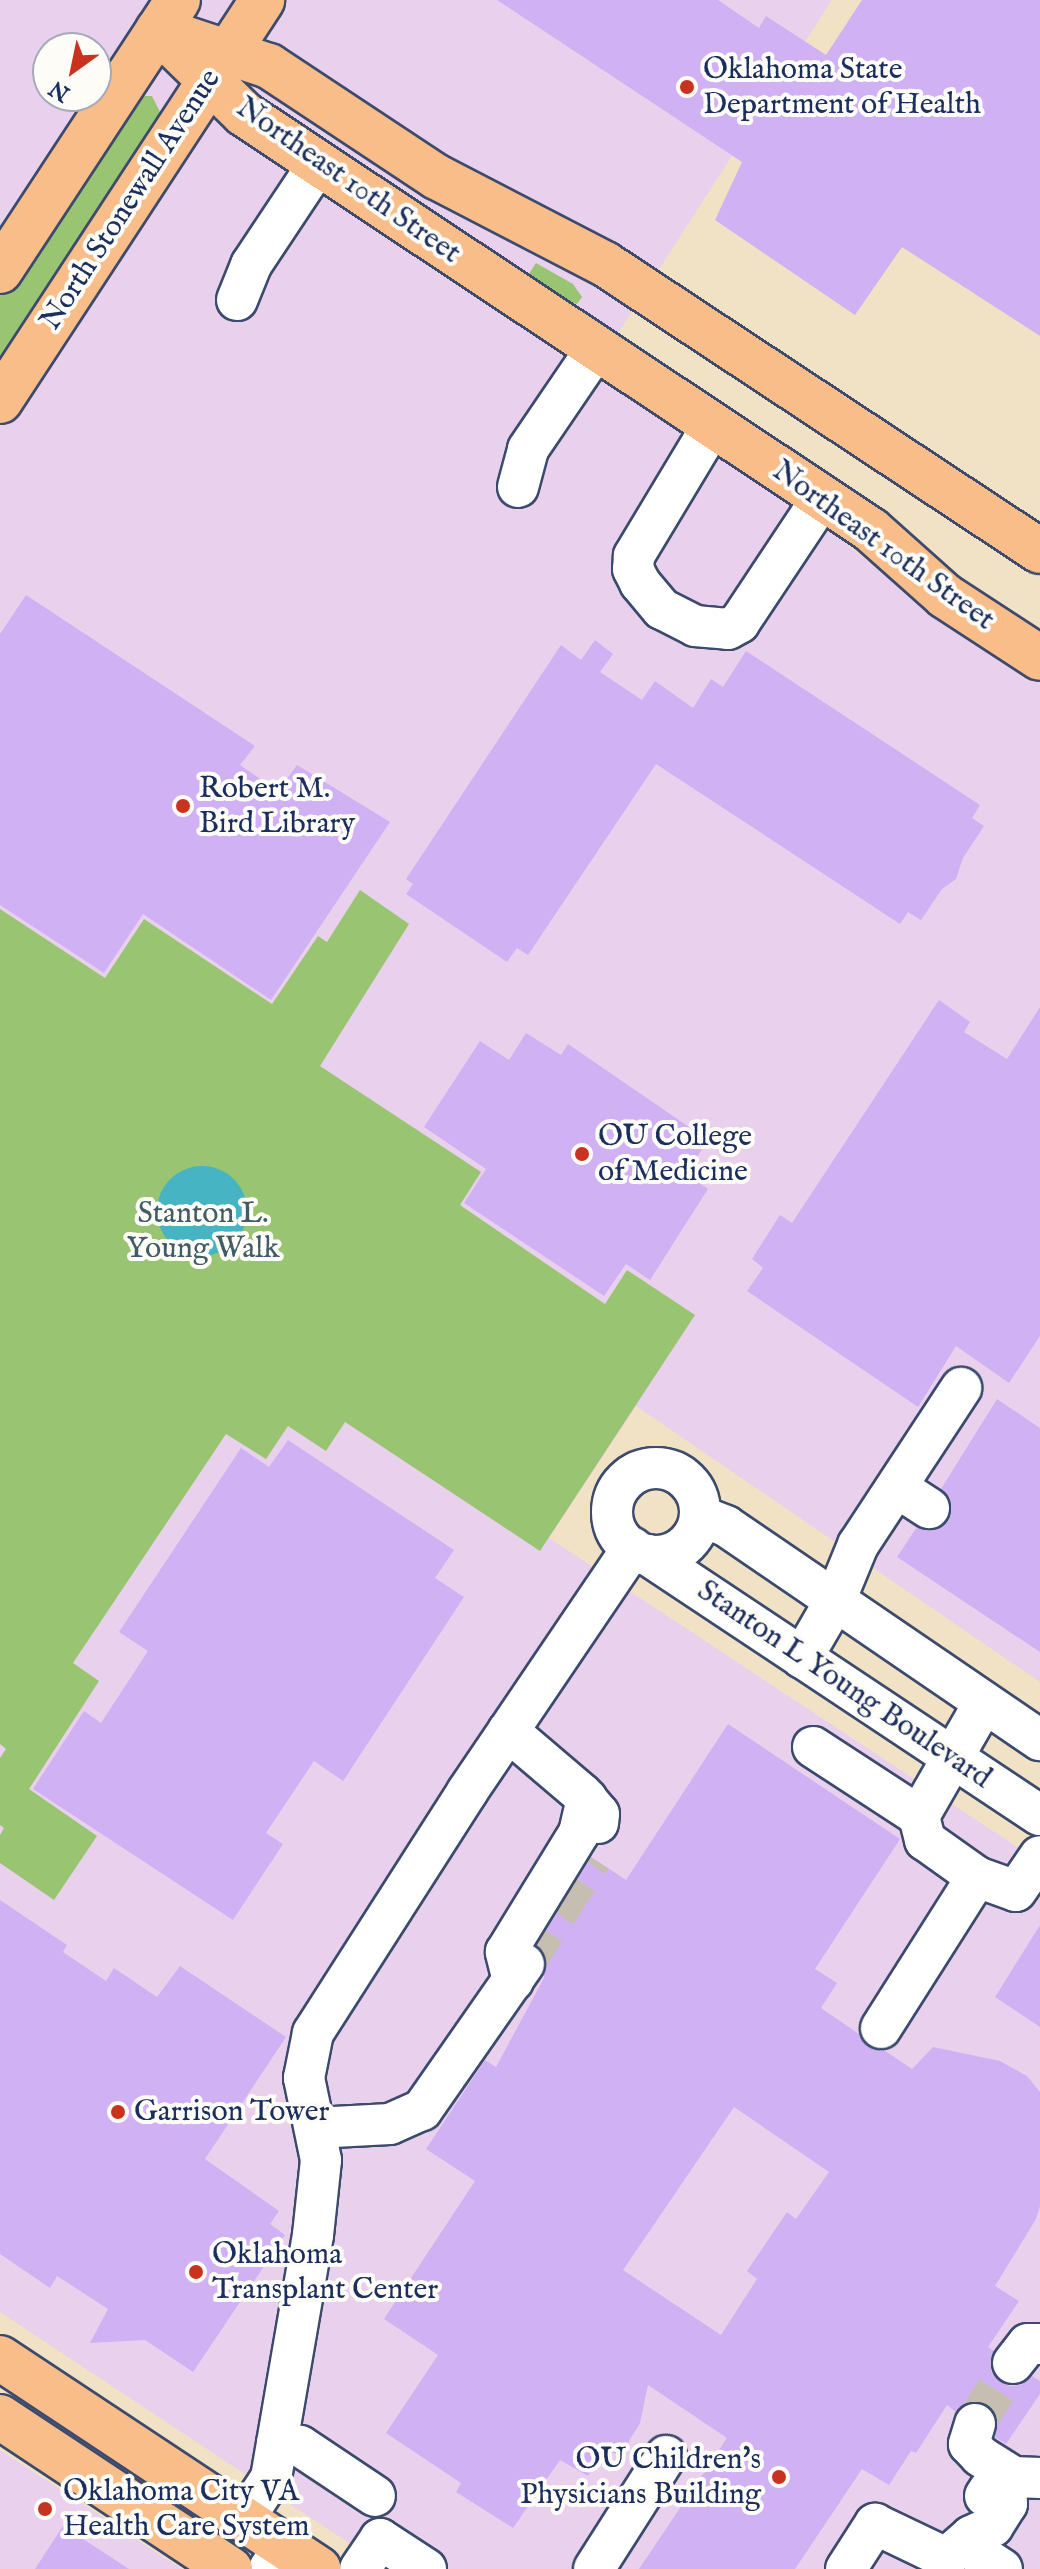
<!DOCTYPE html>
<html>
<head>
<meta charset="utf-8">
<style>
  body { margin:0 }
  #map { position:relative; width:1040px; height:2569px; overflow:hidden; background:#f1e2c5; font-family:"IM FELL English",serif }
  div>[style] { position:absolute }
  .built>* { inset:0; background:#e9d1ed }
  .green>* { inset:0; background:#99c572 }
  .water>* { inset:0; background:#46b4c2 }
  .round { border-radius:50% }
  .building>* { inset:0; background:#d0b1f4 }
  .minor-tunnel>* { height:40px; margin-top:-20px; transform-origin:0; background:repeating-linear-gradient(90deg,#c6beb0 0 40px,transparent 0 60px) }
  .roads { filter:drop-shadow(2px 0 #3b4a6d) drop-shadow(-2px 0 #3b4a6d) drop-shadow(0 2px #3b4a6d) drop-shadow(0 -2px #3b4a6d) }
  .minor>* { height:40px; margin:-20px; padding:0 20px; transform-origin:20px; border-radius:20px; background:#fff }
  .minor>.ring { margin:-20px; padding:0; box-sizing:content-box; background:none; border:40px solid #fff; border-radius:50% }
  .major>* { height:44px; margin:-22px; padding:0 22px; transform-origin:22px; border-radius:22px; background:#f8bd89 }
  .dots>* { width:22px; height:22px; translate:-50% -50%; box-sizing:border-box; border:4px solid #fdfcf7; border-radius:50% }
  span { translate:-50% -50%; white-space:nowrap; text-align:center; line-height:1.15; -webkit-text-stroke:8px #fdfcf7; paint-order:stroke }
  .poi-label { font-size:30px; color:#1b2f5e }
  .left { translate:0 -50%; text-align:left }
  .right { translate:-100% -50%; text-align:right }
  .street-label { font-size:30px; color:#1b2f5e }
  .park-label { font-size:30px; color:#415c64 }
  .north { position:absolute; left:32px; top:32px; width:80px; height:80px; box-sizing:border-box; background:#fdfcf7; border:2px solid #a3aaba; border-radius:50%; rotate:213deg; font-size:22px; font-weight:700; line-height:32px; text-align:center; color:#1b2f5e }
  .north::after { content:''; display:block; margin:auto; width:28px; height:36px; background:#c8321e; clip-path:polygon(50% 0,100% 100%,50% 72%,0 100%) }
</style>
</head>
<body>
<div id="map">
  <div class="built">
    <div style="clip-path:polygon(evenodd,0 0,832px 0,590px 377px,602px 374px,786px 495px,911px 596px,1040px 681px,1040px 1682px,636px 1406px,549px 1538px,1040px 1862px,1040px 2569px,388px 2569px,0 2312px,0 0,48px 48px,96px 48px,96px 96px,48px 96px,48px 48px)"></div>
    <div style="clip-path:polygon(0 2450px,182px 2569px,0 2569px)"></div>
  </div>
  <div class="green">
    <div style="clip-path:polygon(142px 96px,152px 96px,160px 112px,158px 120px,0 367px,0 295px,124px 109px)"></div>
    <div style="clip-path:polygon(536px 263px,573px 284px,582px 297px,577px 304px,560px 300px,527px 277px)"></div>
    <div style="clip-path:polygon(360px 890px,409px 924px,320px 1066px,481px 1172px,460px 1205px,605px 1304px,627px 1270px,695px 1315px,540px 1551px,345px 1422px,326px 1451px,288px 1426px,266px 1459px,226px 1434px,73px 1663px,99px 1681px,29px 1789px,97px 1836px,54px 1900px,0 1863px,0 1835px,4px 1828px,0 1825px,0 1758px,6px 1749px,0 1744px,0 909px,105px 978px,144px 919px,272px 1004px,318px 936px,327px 942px)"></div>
  </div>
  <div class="water">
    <div class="round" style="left:157px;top:1166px;width:90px;height:90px"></div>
  </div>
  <div class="building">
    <div style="clip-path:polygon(497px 0,718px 0,759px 28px,766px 16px,826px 55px,862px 0,1040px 0,1040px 336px,902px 247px,855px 315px,715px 220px,742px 162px)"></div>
    <div style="clip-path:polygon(26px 595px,255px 746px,240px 765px,278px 791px,297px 765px,390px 822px,271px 1000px,143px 914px,104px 973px,0 905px,0 634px)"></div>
    <div style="clip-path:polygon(595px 640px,613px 654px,600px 672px,642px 700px,655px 681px,693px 708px,711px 679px,723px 687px,746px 651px,980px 805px,972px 818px,984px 826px,963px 858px,956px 879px,942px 889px,921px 920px,908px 912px,900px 924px,656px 764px,528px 955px,517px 948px,507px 962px,406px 894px,413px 884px,406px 879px,561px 645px,581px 660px)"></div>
    <div style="clip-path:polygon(939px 1000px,970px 1022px,964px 1032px,1007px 1059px,1040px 1007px,1040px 1336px,1009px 1383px,956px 1346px,918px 1407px,747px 1291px,763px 1268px,752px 1259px,780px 1215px,792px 1223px)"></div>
    <div style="clip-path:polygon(526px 1033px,561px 1055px,568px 1044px,708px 1140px,686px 1174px,708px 1189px,650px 1280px,626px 1264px,604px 1296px,464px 1203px,486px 1169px,424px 1127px,480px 1041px,509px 1060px)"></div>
    <div style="clip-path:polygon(997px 1399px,1040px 1428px,1040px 1652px,897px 1557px,917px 1527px,927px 1531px,939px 1529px,949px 1520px,950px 1498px,941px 1489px)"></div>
    <div style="clip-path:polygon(288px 1440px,454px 1550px,435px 1578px,464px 1597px,343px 1781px,314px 1761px,266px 1833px,283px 1844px,233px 1920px,33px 1789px,84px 1711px,101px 1723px,148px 1651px,119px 1632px,241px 1448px,269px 1467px)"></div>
    <div style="clip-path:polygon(evenodd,728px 1724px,900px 1839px,815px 1969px,837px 1983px,821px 2008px,859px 2034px,868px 2047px,884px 2050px,912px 2069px,933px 2047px,1000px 2061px,1027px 2076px,1040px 2092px,1040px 2206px,1036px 2219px,995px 2286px,1019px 2301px,988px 2347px,994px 2351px,991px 2371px,998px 2380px,1009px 2386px,1021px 2385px,1032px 2376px,1040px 2381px,1040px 2394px,1006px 2444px,995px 2437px,997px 2419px,991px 2408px,970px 2402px,956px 2412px,947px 2405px,916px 2453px,911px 2451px,889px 2485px,862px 2469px,795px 2569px,639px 2569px,727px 2438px,648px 2385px,640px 2423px,621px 2454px,605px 2452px,588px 2476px,560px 2460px,513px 2528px,456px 2492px,461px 2483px,386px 2433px,438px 2355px,384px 2319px,475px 2181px,426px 2149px,485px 2060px,496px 2067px,544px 1978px,545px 1955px,537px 1945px,591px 1857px,626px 1880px,728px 1724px,734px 2107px,829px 2172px,796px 2219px,787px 2212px,747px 2271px,757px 2279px,721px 2335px,623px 2270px,734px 2107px)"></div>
    <div style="clip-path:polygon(0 1900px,67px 1945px,63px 1952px,106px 1981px,114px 1968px,157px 1997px,180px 1966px,286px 2037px,205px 2159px,279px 2211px,270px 2224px,285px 2235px,193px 2372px,145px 2340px,90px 2343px,108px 2309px,57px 2276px,50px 2288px,0 2254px)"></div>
    <div style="clip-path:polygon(1040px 1925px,1040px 2027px,995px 1997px)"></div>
    <div style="clip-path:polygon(63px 2526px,129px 2569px,35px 2569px)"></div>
  </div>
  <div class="minor-tunnel">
    <div style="left:524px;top:1964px;width:126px;rotate:-57.3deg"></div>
    <div style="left:975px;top:2424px;width:72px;rotate:-58.1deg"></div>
  </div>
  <div class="roads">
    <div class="minor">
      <div style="left:237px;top:300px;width:38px;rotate:-68deg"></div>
      <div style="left:251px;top:265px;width:121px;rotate:-56.4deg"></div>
      <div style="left:712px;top:426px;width:152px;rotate:121deg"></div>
      <div style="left:634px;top:556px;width:13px;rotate:94deg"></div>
      <div style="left:633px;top:569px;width:16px;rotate:63deg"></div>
      <div style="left:640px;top:583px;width:34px;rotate:50deg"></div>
      <div style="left:662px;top:609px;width:37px;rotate:27deg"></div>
      <div style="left:695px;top:626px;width:33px;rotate:5deg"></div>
      <div style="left:728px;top:629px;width:13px;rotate:-29deg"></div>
      <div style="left:739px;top:623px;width:150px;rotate:-56.4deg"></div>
      <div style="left:518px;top:487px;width:39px;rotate:-75deg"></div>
      <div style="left:528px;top:449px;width:121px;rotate:-55.8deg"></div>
      <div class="ring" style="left:612px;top:1468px;width:48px;height:48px"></div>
      <div style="left:898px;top:1488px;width:37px;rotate:33deg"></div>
      <div style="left:700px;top:1516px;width:28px;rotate:21deg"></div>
      <div style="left:726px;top:1526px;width:380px;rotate:34.3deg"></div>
      <div style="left:648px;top:1555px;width:470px;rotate:33.6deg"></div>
      <div style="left:802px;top:1658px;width:66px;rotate:-59.9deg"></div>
      <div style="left:835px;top:1601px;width:61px;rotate:-67.7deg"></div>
      <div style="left:858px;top:1545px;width:188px;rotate:-56.7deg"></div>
      <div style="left:984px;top:1703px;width:130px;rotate:119.9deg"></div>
      <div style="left:919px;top:1816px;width:25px;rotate:76deg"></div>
      <div style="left:925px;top:1840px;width:64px;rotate:35.4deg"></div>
      <div style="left:977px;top:1877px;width:41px;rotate:19.7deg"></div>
      <div style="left:1016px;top:1891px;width:42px;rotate:-55.6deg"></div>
      <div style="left:508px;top:1731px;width:97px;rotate:40.4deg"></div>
      <div style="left:582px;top:1794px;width:26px;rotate:50deg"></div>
      <div style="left:599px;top:1814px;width:9px;rotate:96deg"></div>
      <div style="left:813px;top:1747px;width:126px;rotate:33.1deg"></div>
      <div style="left:513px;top:1981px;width:30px;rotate:-104deg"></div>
      <div style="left:506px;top:1952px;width:140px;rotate:-58.5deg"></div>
      <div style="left:579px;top:1833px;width:35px;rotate:-77deg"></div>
      <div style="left:881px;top:2028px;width:179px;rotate:-57.6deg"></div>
      <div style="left:315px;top:2128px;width:75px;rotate:-3.1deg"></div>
      <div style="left:390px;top:2124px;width:35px;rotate:-24deg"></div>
      <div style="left:422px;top:2110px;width:178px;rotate:-55.1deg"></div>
      <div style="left:1013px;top:2363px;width:24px;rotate:-52deg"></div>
      <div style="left:1028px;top:2344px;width:12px"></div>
      <div style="left:975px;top:2424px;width:21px;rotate:107deg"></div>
      <div style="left:969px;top:2444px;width:16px;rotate:47deg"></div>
      <div style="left:980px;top:2456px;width:39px;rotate:32deg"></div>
      <div style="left:277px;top:2443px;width:23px;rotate:7deg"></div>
      <div style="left:300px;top:2446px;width:90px;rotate:33.7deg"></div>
      <div style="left:985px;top:2496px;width:7px;rotate:-56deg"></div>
      <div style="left:989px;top:2490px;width:17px;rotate:-13deg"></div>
      <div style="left:1006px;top:2486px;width:11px;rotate:-52deg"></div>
      <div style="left:1013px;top:2477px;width:27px;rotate:2deg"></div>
      <div style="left:244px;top:2519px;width:49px;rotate:-56.6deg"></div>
      <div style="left:271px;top:2478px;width:247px;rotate:-80.2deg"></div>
      <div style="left:313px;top:2235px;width:75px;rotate:-83.9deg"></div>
      <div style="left:321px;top:2160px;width:84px;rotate:-101.7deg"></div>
      <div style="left:304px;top:2078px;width:46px;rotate:-78.7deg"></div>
      <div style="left:313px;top:2033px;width:286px;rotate:-57.4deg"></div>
      <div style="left:467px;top:1792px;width:295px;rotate:-55.9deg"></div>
      <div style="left:965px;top:2545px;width:44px;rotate:33deg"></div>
      <div style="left:269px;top:2569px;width:29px;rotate:-56deg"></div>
      <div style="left:360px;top:2569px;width:36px;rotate:-56deg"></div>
      <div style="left:380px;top:2539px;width:55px;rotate:33.1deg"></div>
      <div style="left:594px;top:2569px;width:134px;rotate:-57.5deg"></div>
      <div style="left:846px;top:2569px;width:54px;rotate:-57.2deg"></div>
      <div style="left:875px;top:2524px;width:79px;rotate:25.6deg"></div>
      <div style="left:946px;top:2558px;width:33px;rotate:-41deg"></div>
      <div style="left:971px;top:2536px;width:24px;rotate:-24deg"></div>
      <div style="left:993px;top:2526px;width:26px;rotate:-58deg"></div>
      <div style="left:1007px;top:2504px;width:18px;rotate:-93deg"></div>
    </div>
    <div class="major">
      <div style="left:158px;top:30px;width:120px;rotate:44.3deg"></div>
      <div style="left:244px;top:114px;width:752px;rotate:33.56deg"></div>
      <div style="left:871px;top:530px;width:99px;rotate:41.7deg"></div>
      <div style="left:945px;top:596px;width:113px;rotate:33.1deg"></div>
      <div style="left:169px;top:33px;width:105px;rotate:18.3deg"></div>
      <div style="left:269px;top:66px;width:201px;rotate:33.5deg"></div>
      <div style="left:437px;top:177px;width:189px;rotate:27.4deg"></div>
      <div style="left:605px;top:264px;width:521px;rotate:33.42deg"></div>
      <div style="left:0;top:271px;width:324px;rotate:-56.7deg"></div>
      <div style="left:0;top:401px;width:479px;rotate:-56.8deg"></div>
      <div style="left:0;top:2358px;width:382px;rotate:33.5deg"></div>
      <div style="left:0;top:2417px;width:276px;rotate:33.5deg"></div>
    </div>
  </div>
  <div class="dots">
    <div style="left:687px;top:87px;background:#c8321e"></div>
    <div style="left:183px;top:806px;background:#c8321e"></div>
    <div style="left:582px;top:1154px;background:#c8321e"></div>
    <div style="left:118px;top:2112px;background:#c8321e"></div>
    <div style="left:196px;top:2272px;background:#c8321e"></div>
    <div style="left:779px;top:2477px;background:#c8321e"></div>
    <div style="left:45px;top:2509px;background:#c8321e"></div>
  </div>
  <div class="poi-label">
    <span class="left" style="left:703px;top:87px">Oklahoma State<br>Department of Health</span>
    <span class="left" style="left:199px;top:806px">Robert M.<br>Bird Library</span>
    <span class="left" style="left:598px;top:1154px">OU College<br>of Medicine</span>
    <span class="left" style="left:134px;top:2112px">Garrison Tower</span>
    <span class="left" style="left:212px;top:2272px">Oklahoma<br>Transplant Center</span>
    <span class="right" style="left:761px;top:2477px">OU Children's<br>Physicians Building</span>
    <span class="left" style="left:63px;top:2509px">Oklahoma City VA<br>Health Care System</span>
  </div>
  <div class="street-label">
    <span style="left:348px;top:181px;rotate:35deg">Northeast 10th Street</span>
    <span style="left:131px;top:200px;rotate:-57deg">North Stonewall Avenue</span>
    <span style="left:883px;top:546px;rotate:36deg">Northeast 10th Street</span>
    <span style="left:844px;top:1685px;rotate:34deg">Stanton L Young Boulevard</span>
  </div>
  <div class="park-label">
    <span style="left:203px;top:1231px">Stanton L.<br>Young Walk</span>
  </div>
  <div class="north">N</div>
</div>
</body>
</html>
